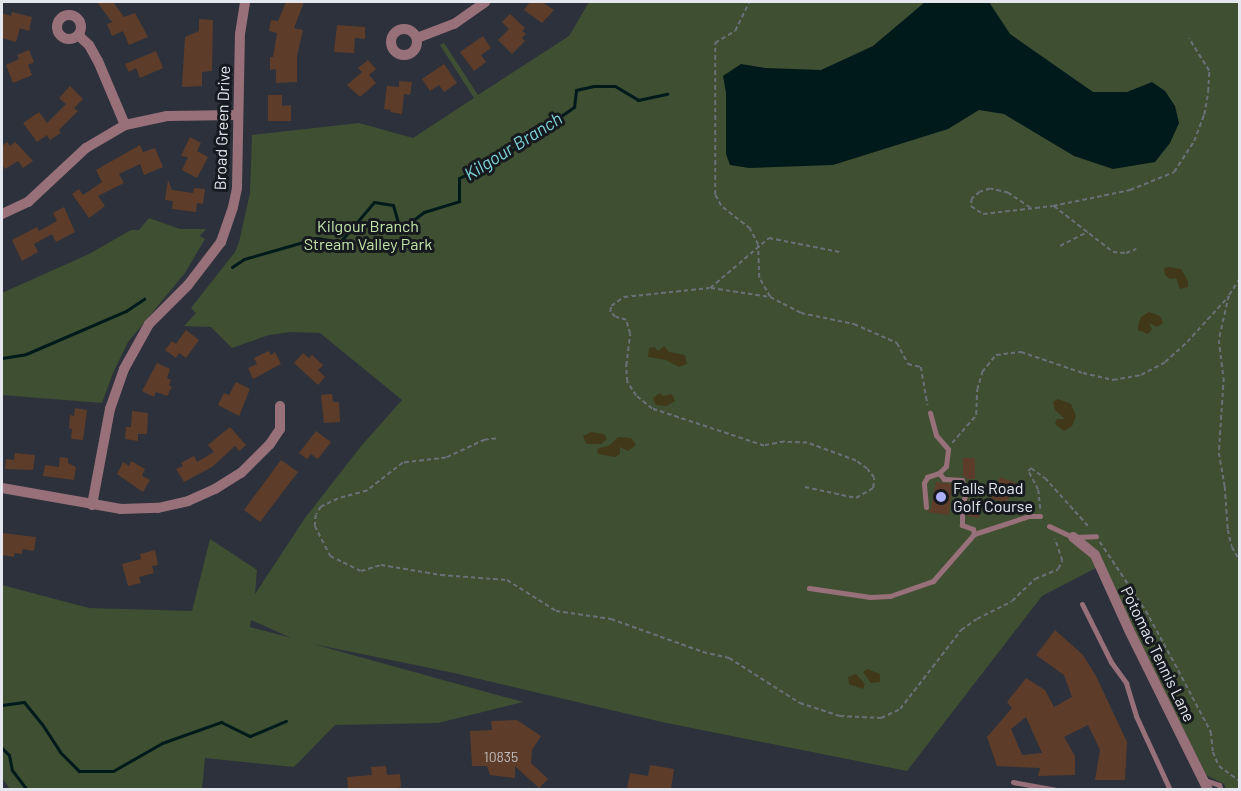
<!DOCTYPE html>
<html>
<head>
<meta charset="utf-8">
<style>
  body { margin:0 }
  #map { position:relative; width:1241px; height:791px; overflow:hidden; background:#2c313b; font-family:Barlow,sans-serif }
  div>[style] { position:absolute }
  .green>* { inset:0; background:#3f4f32 }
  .sand>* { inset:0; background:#403818 }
  .water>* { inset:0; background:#001a1c }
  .stream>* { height:3px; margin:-1.5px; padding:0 1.5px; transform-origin:1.5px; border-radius:1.5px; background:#001a1c }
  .building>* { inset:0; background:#5d3d2a }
  .path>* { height:1.5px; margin-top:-0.75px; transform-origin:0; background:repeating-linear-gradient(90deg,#6b7078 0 4.5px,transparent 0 7.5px) }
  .lane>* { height:5px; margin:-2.5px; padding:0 2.5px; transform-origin:2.5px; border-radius:2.5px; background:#987079 }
  .street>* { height:10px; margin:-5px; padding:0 5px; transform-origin:5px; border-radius:5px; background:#987079 }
  .street>.ring { margin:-5px; padding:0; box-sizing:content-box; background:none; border:10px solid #987079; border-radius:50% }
  .dots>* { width:16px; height:16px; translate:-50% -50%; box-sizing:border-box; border:3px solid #16191d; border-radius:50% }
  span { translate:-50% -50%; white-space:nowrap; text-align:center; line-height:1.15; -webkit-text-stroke:6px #16191d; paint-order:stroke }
  .number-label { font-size:14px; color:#c2bdbd }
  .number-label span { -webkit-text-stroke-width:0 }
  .street-label { font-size:16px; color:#e4e8ee }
  .park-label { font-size:16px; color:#c4e5aa }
  .poi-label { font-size:16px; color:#e4e8ee }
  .left { translate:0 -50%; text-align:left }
  .water-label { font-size:18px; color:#7cd4da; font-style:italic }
  .frame { position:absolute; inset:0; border:3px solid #e4e8ee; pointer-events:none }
</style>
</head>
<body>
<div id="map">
  <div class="green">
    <div style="clip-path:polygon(evenodd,589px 2px,1239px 2px,1239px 789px,1226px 789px,1224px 784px,1192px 768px,1096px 568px,1042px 596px,907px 771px,662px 722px,454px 673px,313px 644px,523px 702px,438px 723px,335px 725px,294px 767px,205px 758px,202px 789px,10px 789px,2px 778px,2px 585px,89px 608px,192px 611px,210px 539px,257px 570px,255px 594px,305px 518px,362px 445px,402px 400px,320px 333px,291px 332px,269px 335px,232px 348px,211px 327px,184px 326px,196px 313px,191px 308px,235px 252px,239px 242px,250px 193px,252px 135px,359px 123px,413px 138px,474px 98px,440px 45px,444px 43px,478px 95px,569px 36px,589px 2px,251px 620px,291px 638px,250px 627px,251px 620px)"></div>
    <div style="clip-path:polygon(149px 218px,180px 229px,206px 229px,200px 236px,205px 239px,185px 273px,128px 342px,113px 373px,102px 403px,2px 395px,2px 293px,89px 254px,131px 230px,139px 230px)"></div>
  </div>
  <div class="sand">
    <div style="clip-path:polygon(1169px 267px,1181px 269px,1188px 281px,1188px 287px,1180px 289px,1176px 278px,1170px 279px,1165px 275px,1164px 268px)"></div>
    <div style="clip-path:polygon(1149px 312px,1160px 316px,1163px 323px,1157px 327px,1149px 323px,1152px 329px,1148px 334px,1138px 330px,1138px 325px,1141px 317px)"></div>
    <div style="clip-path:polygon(664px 346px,669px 352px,685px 355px,687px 364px,679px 367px,666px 360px,648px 357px,649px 348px,654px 347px,658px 351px)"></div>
    <div style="clip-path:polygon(660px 393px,663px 396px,672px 394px,675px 401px,666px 406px,656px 405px,653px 398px)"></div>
    <div style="clip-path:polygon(1058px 399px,1071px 404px,1076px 416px,1072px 426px,1064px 431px,1055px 424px,1057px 419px,1065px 419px,1055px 410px,1053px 402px)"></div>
    <div style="clip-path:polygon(591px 432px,604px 434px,607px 439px,601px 444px,586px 444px,583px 436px)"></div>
    <div style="clip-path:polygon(618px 437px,631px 438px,636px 445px,628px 451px,620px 447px,620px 454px,615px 457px,598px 454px,597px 449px,610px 445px)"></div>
    <div style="clip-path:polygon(867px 669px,880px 674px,880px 682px,871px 683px,863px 672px)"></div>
    <div style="clip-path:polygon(856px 674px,865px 684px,863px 689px,849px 684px,848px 677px)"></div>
  </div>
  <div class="water">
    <div style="clip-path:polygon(925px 2px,989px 2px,1010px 34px,1093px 92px,1127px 92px,1152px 82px,1165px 91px,1175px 106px,1179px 123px,1170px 143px,1155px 162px,1113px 169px,1074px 156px,1004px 114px,979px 110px,948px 129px,833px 165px,749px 168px,730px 165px,726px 154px,726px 93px,723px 76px,741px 64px,765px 68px,821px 70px,873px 46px)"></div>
  </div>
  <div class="stream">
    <div style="left:232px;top:267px;width:14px;rotate:-34deg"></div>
    <div style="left:244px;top:259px;width:76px;rotate:-16deg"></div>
    <div style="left:317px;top:238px;width:23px;rotate:10deg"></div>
    <div style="left:340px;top:242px;width:52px;rotate:-49.6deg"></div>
    <div style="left:374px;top:202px;width:19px;rotate:9deg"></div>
    <div style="left:393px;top:205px;width:26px;rotate:74deg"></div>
    <div style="left:400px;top:230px;width:30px;rotate:-37deg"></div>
    <div style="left:424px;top:212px;width:37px;rotate:-17deg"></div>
    <div style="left:459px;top:201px;width:23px;rotate:-90deg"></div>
    <div style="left:459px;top:178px;width:43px;rotate:-24.8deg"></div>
    <div style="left:498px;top:160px;width:93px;rotate:-34.9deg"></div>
    <div style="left:574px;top:107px;width:17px;rotate:-83deg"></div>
    <div style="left:576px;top:90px;width:18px;rotate:-13deg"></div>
    <div style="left:594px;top:86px;width:21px"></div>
    <div style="left:615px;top:86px;width:27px;rotate:31deg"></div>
    <div style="left:638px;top:100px;width:30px;rotate:-12deg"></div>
    <div style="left:2px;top:358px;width:24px;rotate:-9deg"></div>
    <div style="left:26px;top:354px;width:109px;rotate:-23.3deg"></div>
    <div style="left:126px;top:311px;width:22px;rotate:-34deg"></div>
    <div style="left:2px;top:705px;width:22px;rotate:-8deg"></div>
    <div style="left:24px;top:702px;width:28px;rotate:51deg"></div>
    <div style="left:42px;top:724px;width:33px;rotate:57deg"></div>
    <div style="left:60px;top:752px;width:27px;rotate:45deg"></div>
    <div style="left:79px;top:771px;width:34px"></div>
    <div style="left:113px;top:771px;width:56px;rotate:-29.7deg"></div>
    <div style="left:162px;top:743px;width:63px;rotate:-19.6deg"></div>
    <div style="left:221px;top:722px;width:32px;rotate:26deg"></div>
    <div style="left:250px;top:736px;width:39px;rotate:-23deg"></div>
    <div style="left:2px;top:748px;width:10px;rotate:45deg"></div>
    <div style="left:9px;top:755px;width:15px;rotate:79deg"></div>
    <div style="left:12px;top:770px;width:25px;rotate:53deg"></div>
  </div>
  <div class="building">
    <div style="clip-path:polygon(97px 2px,113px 2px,124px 17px,135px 13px,148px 37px,129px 45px,123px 31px,112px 36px,107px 24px,112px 22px)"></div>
    <div style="clip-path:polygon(286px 2px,304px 2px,294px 28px,303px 30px,297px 56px,297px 82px,276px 83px,276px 69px,270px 70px,270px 57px,273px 57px,277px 33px,269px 31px,271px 20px,278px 21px)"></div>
    <div style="clip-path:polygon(530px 2px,542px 2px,554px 10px,542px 23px,524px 10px)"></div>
    <div style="clip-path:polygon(12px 12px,32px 17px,29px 31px,20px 28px,16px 42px,2px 38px,2px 13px,11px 16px)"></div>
    <div style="clip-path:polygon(510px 14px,525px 28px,522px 31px,526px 34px,522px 38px,525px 41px,512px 54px,498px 40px,509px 29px,502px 22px)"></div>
    <div style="clip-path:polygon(199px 19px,213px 20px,212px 71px,202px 72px,202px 86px,182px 87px,185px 37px,199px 31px)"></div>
    <div style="clip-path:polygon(337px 25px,365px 27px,365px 39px,355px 38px,354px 53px,334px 52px)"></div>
    <div style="clip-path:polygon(483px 36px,491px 48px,481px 55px,486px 62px,474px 71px,460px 52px)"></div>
    <div style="clip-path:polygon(29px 50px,34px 62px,28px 65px,32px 75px,13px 83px,6px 65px,19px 59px,17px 55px)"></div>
    <div style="clip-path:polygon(156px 51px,163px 68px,140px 78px,136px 68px,129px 72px,125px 64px)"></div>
    <div style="clip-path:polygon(368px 60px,376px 69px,369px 75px,376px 83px,360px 97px,347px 85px,362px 72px,358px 68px)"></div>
    <div style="clip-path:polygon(444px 64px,457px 83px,444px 92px,439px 85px,430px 91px,422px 79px)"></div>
    <div style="clip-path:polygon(399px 81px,412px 82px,410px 95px,404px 94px,402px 114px,390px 112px,391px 110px,384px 109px,387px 86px,399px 87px)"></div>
    <div style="clip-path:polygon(70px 86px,83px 99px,74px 108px,78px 111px,59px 130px,61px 133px,50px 140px,47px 135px,37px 142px,23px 123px,39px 112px,47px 123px,66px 104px,59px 98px)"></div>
    <div style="clip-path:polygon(268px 95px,282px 95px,282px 106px,291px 105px,291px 121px,268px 121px)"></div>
    <div style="clip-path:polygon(190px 137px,201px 143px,197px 151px,208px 157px,197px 178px,182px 170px,188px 157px,181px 156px)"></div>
    <div style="clip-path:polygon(7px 142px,10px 146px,15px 142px,19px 146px,33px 161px,23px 168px,18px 161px,5px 169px,2px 164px,2px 146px)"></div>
    <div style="clip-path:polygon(140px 145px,143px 152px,155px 148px,163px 167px,144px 175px,140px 164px,119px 174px,124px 183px,98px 196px,105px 206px,89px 218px,72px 194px,79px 189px,83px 195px,102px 182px,96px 170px)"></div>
    <div style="clip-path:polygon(168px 180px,172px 190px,193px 193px,194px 188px,205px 189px,203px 204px,197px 203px,196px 212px,172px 209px,173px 201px,165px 200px)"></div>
    <div style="clip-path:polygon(64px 207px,75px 232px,56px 242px,52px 234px,34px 244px,38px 252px,22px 261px,12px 240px,37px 227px,39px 231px,57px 221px,53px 213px)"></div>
    <div style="clip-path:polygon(186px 330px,199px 340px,186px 358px,179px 353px,176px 358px,165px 350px,172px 341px,176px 344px)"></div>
    <div style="clip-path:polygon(269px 351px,271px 355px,275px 352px,281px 364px,253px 379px,248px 368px,257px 364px,254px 358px)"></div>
    <div style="clip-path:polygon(303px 353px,309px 358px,312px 355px,323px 365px,318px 370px,325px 377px,318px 385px,294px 363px)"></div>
    <div style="clip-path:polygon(157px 363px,170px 369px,167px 378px,171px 380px,169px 385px,172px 387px,167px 396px,156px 392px,154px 397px,142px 391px)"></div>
    <div style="clip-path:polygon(236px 382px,250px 389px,239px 416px,218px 405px,224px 393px,229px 395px)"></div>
    <div style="clip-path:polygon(332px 394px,333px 402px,339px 402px,340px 422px,324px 423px,321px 395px)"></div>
    <div style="clip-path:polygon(75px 408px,87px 410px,83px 440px,71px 439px,72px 429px,69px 428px,70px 415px,74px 416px)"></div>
    <div style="clip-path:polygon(132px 411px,148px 413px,147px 434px,138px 434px,138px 441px,125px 439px,126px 427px,131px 427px)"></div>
    <div style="clip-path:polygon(230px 427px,246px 445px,239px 451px,235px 446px,212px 467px,184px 482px,176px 469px,183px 466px,181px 463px,194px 456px,197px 462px,214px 452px,208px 445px)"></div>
    <div style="clip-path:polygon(316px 431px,331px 442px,318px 459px,311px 454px,307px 459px,299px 453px)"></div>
    <div style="clip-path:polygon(15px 453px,35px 455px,33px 470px,5px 469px,6px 459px,14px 460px)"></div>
    <div style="clip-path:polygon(60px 457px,68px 458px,68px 463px,76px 467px,74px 480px,43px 476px,45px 465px,59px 467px)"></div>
    <div style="clip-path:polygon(963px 458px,975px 458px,975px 479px,967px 479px,963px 475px)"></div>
    <div style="clip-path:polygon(281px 460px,298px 472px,260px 522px,244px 510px)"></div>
    <div style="clip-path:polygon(131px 461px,145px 469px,142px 476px,150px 480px,143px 492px,117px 474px,123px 462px,129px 466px)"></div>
    <div style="clip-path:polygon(1000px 477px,1018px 484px,1006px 502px,991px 499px)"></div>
    <div style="clip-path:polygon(936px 482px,952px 484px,949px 515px,927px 512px,931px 509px)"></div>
    <div style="clip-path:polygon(971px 504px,980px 506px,979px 518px,967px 516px)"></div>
    <div style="clip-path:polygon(2px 533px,36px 537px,34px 551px,23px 549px,22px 554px,15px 553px,14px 557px,2px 555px)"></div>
    <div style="clip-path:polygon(155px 550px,158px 565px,152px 566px,154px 573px,139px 577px,141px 583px,128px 586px,122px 564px,141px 559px,140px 554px)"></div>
    <div style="clip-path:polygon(evenodd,1055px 630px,1083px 655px,1096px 676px,1127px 742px,1125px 780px,1095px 780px,1100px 750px,1088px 725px,1064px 737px,1075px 756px,1075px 775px,1038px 776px,1040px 768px,997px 766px,987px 737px,1012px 708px,1007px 702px,1026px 678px,1045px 690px,1054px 707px,1072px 697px,1064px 675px,1036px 655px,1055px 630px,1026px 717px,1042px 753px,1022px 755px,1011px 729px,1026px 717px)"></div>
    <div style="clip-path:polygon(517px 720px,541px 736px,532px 750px,531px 763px,548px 779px,539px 788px,515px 766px,515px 778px,490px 775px,487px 766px,472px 766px,470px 731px,492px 730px,491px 721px)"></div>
    <div style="clip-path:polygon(650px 765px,674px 769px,671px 789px,627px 789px,630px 773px,648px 776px)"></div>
    <div style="clip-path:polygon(386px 766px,387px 775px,400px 774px,401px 787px,393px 789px,348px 789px,347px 777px,372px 775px,371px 767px)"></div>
  </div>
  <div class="path">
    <div style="left:1054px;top:206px;width:75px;rotate:37.9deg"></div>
    <div style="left:1113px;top:252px;width:13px;rotate:4deg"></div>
    <div style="left:1126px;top:253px;width:11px;rotate:-22deg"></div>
    <div style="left:1030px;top:208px;width:27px;rotate:-146deg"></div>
    <div style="left:1008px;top:193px;width:18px;rotate:-167deg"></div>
    <div style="left:990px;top:189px;width:10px;rotate:163deg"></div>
    <div style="left:980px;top:192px;width:11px;rotate:139deg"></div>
    <div style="left:972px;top:199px;width:7px;rotate:98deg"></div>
    <div style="left:971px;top:206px;width:14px;rotate:34deg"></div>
    <div style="left:983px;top:214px;width:70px;rotate:-6.5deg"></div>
    <div style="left:1053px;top:206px;width:79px;rotate:-11.7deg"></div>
    <div style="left:1130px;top:190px;width:48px;rotate:-22.2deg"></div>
    <div style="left:1174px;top:172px;width:37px;rotate:-57deg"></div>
    <div style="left:1194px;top:141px;width:28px;rotate:-69deg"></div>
    <div style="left:1204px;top:115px;width:23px;rotate:-80deg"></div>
    <div style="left:1208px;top:92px;width:21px;rotate:-87deg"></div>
    <div style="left:1209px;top:71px;width:38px;rotate:-122deg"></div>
    <div style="left:1060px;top:246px;width:31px;rotate:-27deg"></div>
    <div style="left:1240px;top:279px;width:20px;rotate:123deg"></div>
    <div style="left:1229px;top:296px;width:45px;rotate:102.8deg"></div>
    <div style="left:1219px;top:340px;width:38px;rotate:83deg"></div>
    <div style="left:1224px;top:378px;width:75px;rotate:93.8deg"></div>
    <div style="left:1219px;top:453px;width:35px;rotate:80deg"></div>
    <div style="left:1225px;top:487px;width:43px;rotate:86deg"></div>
    <div style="left:1228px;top:530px;width:17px;rotate:77deg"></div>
    <div style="left:1232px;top:547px;width:16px;rotate:60deg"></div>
    <div style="left:711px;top:288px;width:60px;rotate:8.7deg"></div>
    <div style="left:770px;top:297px;width:22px;rotate:-120deg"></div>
    <div style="left:759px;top:278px;width:33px;rotate:-92deg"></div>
    <div style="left:758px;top:245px;width:18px;rotate:-117deg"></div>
    <div style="left:750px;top:229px;width:37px;rotate:-142deg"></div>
    <div style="left:721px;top:206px;width:13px;rotate:-119deg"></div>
    <div style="left:715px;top:195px;width:152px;rotate:-90deg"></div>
    <div style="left:715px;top:43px;width:23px;rotate:-31deg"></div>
    <div style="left:735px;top:31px;width:32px;rotate:-64deg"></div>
    <div style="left:770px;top:297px;width:35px;rotate:27deg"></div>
    <div style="left:801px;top:313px;width:54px;rotate:11.7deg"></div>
    <div style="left:854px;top:324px;width:47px;rotate:23.8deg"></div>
    <div style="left:897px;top:343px;width:24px;rotate:62deg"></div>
    <div style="left:908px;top:364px;width:13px;rotate:13deg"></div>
    <div style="left:921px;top:367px;width:39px;rotate:80deg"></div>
    <div style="left:496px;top:439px;width:11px;rotate:175deg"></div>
    <div style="left:485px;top:440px;width:43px;rotate:155.2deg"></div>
    <div style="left:446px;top:458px;width:43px;rotate:173.4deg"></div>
    <div style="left:403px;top:463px;width:46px;rotate:142.1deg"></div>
    <div style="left:367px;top:491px;width:30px;rotate:165deg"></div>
    <div style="left:338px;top:499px;width:19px;rotate:155deg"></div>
    <div style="left:321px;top:507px;width:9px;rotate:122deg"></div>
    <div style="left:316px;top:515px;width:11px;rotate:95deg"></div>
    <div style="left:315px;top:526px;width:34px;rotate:63deg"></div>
    <div style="left:330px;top:556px;width:34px;rotate:26deg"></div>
    <div style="left:361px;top:571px;width:21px;rotate:-17deg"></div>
    <div style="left:381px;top:565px;width:61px;rotate:9.5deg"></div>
    <div style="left:441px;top:575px;width:66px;rotate:4.3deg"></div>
    <div style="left:507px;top:580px;width:58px;rotate:32.3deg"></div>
    <div style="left:556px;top:611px;width:56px;rotate:8.3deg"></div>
    <div style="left:611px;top:619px;width:98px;rotate:19.7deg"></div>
    <div style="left:703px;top:652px;width:27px;rotate:13deg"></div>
    <div style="left:729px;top:658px;width:84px;rotate:32.4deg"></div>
    <div style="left:800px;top:703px;width:42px;rotate:18deg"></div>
    <div style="left:840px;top:716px;width:41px;rotate:2.8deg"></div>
    <div style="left:881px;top:718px;width:21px;rotate:-25deg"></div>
    <div style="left:900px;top:709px;width:100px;rotate:-52.3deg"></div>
    <div style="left:961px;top:630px;width:19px;rotate:-35deg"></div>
    <div style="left:977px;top:619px;width:39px;rotate:-27deg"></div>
    <div style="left:1012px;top:601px;width:32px;rotate:-44deg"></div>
    <div style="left:1035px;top:579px;width:25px;rotate:-23deg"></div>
    <div style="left:1058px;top:569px;width:9px;rotate:-63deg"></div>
    <div style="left:1062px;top:561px;width:23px;rotate:-108deg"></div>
    <div style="left:952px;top:443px;width:37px;rotate:-49deg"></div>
    <div style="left:976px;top:415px;width:25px;rotate:-88deg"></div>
    <div style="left:977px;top:390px;width:19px;rotate:-74deg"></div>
    <div style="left:982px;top:372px;width:22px;rotate:-51deg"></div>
    <div style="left:996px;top:355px;width:25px;rotate:-7deg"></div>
    <div style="left:1021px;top:352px;width:65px;rotate:18.7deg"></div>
    <div style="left:1083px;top:373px;width:31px;rotate:13deg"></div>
    <div style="left:1113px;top:380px;width:28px;rotate:-10deg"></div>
    <div style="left:1141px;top:375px;width:27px;rotate:-28deg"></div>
    <div style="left:1165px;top:362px;width:30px;rotate:-42deg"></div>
    <div style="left:1187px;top:342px;width:62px;rotate:-47.6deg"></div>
    <div style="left:805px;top:487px;width:52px;rotate:12.2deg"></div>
    <div style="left:856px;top:498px;width:20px;rotate:-30deg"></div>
    <div style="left:873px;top:488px;width:10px;rotate:-84deg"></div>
    <div style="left:874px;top:478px;width:11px;rotate:-128deg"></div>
    <div style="left:867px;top:469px;width:14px;rotate:-144deg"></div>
    <div style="left:856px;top:461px;width:52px;rotate:-159.8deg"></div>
    <div style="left:807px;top:443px;width:23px;rotate:-178deg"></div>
    <div style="left:784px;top:442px;width:20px;rotate:169deg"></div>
    <div style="left:764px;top:446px;width:118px;rotate:-161.7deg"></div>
    <div style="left:652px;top:409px;width:21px;rotate:-141deg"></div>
    <div style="left:636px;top:396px;width:17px;rotate:-123deg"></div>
    <div style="left:627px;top:382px;width:16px;rotate:-94deg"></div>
    <div style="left:626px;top:366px;width:32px;rotate:-83deg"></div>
    <div style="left:630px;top:334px;width:15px;rotate:-106deg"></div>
    <div style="left:626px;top:320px;width:11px;rotate:-165deg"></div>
    <div style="left:615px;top:317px;width:7px;rotate:-135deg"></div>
    <div style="left:610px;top:312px;width:6px;rotate:-81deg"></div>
    <div style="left:611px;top:306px;width:16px;rotate:-35deg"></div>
    <div style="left:624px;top:297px;width:86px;rotate:-6deg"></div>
    <div style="left:710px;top:288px;width:77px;rotate:-40.3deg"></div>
    <div style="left:769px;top:238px;width:72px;rotate:11.2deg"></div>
    <div style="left:1040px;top:509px;width:19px;rotate:-96deg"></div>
    <div style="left:1038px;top:490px;width:21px;rotate:-118deg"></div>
    <div style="left:1028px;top:471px;width:4px;rotate:-45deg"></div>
    <div style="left:1031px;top:468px;width:17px;rotate:36deg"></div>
    <div style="left:1045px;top:478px;width:67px;rotate:48deg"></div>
    <div style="left:1100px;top:542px;width:83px;rotate:56.3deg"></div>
    <div style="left:1146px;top:611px;width:60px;rotate:61.3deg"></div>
    <div style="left:1175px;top:664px;width:77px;rotate:62.1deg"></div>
    <div style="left:1211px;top:732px;width:20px;rotate:84deg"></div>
    <div style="left:1213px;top:752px;width:15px;rotate:67deg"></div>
    <div style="left:1219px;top:766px;width:26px;rotate:36deg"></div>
  </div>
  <div class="lane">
    <div style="left:926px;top:507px;width:24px;rotate:-95deg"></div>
    <div style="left:924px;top:483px;width:7px;rotate:-63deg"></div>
    <div style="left:927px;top:477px;width:13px;rotate:-18deg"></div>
    <div style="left:939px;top:473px;width:10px;rotate:-45deg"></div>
    <div style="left:946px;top:466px;width:17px;rotate:-83deg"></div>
    <div style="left:948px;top:449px;width:18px;rotate:-131deg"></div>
    <div style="left:936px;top:435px;width:23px;rotate:-105deg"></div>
    <div style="left:1049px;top:526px;width:26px;rotate:25deg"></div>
    <div style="left:1073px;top:537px;width:23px;rotate:-2deg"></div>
    <div style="left:974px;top:534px;width:58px;rotate:-18.1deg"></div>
    <div style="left:1029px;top:516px;width:11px"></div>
    <div style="left:809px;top:588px;width:62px;rotate:8.4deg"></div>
    <div style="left:870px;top:597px;width:20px;rotate:-3deg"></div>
    <div style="left:890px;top:596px;width:46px;rotate:-19.2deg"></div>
    <div style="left:933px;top:581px;width:62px;rotate:-48.9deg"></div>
    <div style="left:974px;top:534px;width:5px;rotate:-101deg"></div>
    <div style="left:973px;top:529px;width:12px;rotate:-160deg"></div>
    <div style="left:962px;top:525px;width:17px;rotate:-90deg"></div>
    <div style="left:962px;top:508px;width:13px;rotate:-77deg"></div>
    <div style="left:965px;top:495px;width:15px;rotate:-101deg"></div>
    <div style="left:962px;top:480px;width:18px;rotate:-177deg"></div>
    <div style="left:944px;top:479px;width:8px;rotate:-130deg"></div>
    <div style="left:1082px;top:604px;width:65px;rotate:63.4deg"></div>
    <div style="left:1111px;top:662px;width:26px;rotate:54deg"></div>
    <div style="left:1126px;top:683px;width:34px;rotate:73deg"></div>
    <div style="left:1136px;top:716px;width:81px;rotate:65.3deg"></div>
    <div style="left:1204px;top:780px;width:16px;rotate:18deg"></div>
    <div style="left:1219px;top:785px;width:5px;rotate:68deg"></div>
    <div style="left:1013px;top:782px;width:44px;rotate:10.5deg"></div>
  </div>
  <div class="street">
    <div class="ring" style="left:57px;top:15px;width:14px;height:14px"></div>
    <div class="ring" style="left:391px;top:29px;width:16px;height:16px"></div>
    <div style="left:79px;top:36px;width:13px;rotate:42deg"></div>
    <div style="left:89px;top:45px;width:18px;rotate:61deg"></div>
    <div style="left:98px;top:61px;width:69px;rotate:67.1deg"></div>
    <div style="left:417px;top:38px;width:40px;rotate:-21deg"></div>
    <div style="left:454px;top:24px;width:38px;rotate:-35deg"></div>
    <div style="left:2px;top:214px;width:29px;rotate:-25deg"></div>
    <div style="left:28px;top:202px;width:79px;rotate:-43deg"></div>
    <div style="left:86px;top:148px;width:45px;rotate:-30.5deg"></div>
    <div style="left:125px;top:125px;width:43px;rotate:-12.1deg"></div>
    <div style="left:167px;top:116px;width:70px;rotate:-0.8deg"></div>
    <div style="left:2px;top:488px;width:121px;rotate:10deg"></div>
    <div style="left:121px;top:509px;width:37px;rotate:-2deg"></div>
    <div style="left:158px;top:508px;width:31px;rotate:-13deg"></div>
    <div style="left:188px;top:501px;width:30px;rotate:-24deg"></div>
    <div style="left:215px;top:489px;width:31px;rotate:-32deg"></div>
    <div style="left:241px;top:473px;width:41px;rotate:-45deg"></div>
    <div style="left:270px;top:444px;width:18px;rotate:-56deg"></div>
    <div style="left:280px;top:429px;width:23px;rotate:-90deg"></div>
    <div style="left:92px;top:505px;width:98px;rotate:-79.4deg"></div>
    <div style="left:110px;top:409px;width:42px;rotate:-70.7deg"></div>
    <div style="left:124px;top:369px;width:51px;rotate:-60.9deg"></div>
    <div style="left:149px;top:324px;width:55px;rotate:-45deg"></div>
    <div style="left:188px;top:285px;width:54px;rotate:-52.5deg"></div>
    <div style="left:221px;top:242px;width:37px;rotate:-71deg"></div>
    <div style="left:233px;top:207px;width:19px;rotate:-78deg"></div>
    <div style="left:237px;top:188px;width:154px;rotate:-88.9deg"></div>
    <div style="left:240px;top:34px;width:32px;rotate:-81deg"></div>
    <div style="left:1073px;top:537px;width:28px;rotate:39deg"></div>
    <div style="left:1095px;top:555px;width:82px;rotate:65.6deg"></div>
    <div style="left:1129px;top:630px;width:178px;rotate:63.7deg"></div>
  </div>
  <div class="dots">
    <div style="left:941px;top:497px;background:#adaffb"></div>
  </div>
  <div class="number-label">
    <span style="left:501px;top:757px">10835</span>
  </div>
  <div class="street-label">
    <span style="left:222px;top:128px;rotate:-88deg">Broad Green Drive</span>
    <span style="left:1158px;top:654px;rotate:64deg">Potomac Tennis Lane</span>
  </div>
  <div class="park-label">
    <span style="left:368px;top:235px">Kilgour Branch<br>Stream Valley Park</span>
  </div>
  <div class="poi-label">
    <span class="left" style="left:953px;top:497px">Falls Road<br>Golf Course</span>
  </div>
  <div class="water-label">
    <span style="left:513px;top:146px;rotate:-32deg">Kilgour Branch</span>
  </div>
  <div class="frame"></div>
</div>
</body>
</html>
